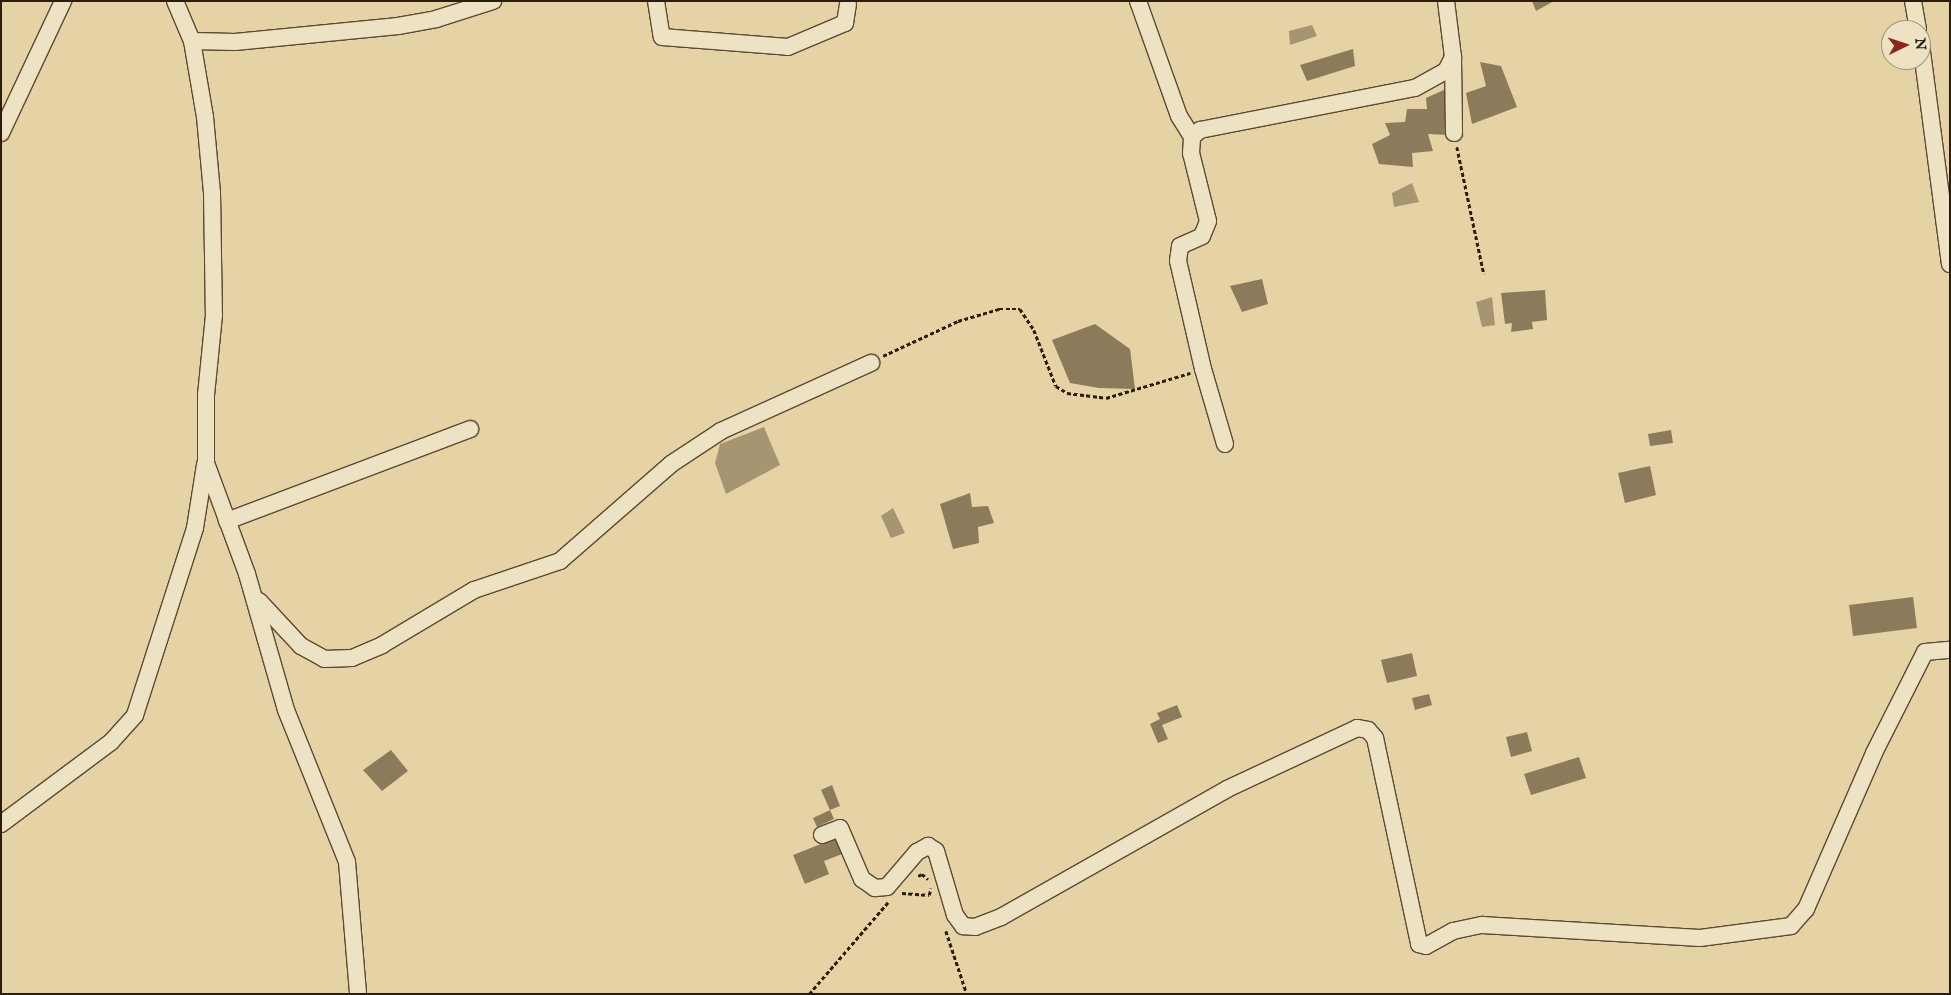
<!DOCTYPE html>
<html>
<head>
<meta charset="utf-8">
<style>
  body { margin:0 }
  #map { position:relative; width:1951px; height:995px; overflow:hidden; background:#e5d3a6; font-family:"IM FELL English",serif }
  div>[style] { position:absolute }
  .water>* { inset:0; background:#a69571 }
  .building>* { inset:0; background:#8c7b5b }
  .path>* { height:2.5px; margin-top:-1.25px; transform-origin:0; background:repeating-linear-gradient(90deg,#2c1c0a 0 4px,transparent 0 6.5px) }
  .roads { filter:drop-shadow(1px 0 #5a4a31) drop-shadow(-1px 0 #5a4a31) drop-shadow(0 1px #5a4a31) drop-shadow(0 -1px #5a4a31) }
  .minor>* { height:16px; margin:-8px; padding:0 8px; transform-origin:8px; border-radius:8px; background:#eee2c5 }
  span { translate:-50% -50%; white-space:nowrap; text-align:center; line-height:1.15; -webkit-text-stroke:5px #eee2c5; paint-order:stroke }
  .frame { position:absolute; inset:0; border:2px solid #2c1c0a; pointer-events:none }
  .north { position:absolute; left:1881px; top:20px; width:50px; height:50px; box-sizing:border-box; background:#eee2c5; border:1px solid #a0937a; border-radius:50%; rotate:86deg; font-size:14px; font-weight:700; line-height:20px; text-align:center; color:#2c1c0a }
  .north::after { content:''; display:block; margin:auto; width:18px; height:22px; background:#8f2418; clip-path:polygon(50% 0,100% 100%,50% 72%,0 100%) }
</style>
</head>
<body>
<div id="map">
  <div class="water">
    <div style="clip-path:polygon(1312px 25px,1317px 36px,1290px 45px,1289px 31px)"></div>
    <div style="clip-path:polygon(1412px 183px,1419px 202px,1394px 207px,1392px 193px)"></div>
    <div style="clip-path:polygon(1492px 297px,1495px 325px,1482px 327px,1476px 302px)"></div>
    <div style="clip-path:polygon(764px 427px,780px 465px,726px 494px,715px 463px,720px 444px)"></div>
    <div style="clip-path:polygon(893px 508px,905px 533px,891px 538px,881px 516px)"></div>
  </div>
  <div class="building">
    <div style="clip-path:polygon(1532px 1px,1554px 1px,1536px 11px)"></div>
    <div style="clip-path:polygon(1353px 49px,1355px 66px,1307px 81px,1300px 65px)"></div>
    <div style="clip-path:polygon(1480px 62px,1501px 66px,1517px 107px,1472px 124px,1466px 93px,1486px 86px)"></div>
    <div style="clip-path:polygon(1446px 89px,1448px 135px,1428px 134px,1433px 151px,1412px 153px,1413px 167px,1379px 164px,1372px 144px,1390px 135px,1385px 123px,1405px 122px,1407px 109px,1427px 109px,1426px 98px)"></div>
    <div style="clip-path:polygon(1262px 279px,1268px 304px,1242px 312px,1230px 286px)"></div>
    <div style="clip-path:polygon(1545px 290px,1547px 320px,1532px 322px,1533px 329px,1511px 332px,1512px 323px,1505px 324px,1501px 293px)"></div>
    <div style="clip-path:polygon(1095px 324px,1130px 349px,1135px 389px,1099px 388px,1070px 383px,1052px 340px)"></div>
    <div style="clip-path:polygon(1671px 430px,1673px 443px,1650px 446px,1648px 434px)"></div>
    <div style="clip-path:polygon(1650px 466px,1656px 495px,1625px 503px,1618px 473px)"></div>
    <div style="clip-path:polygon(970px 493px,972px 507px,988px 506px,994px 523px,978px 527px,979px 543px,953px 549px,940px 504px)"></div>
    <div style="clip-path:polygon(1913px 597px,1917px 628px,1853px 636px,1849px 605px)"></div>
    <div style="clip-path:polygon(1412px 653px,1417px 676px,1387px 683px,1381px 660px)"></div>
    <div style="clip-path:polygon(1429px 694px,1432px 705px,1415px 710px,1412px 698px)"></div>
    <div style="clip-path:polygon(1177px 705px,1182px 717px,1162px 725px,1168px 739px,1158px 743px,1150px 724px,1160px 719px,1157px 713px)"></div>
    <div style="clip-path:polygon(1527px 732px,1532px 751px,1511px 757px,1506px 737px)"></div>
    <div style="clip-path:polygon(391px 750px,408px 771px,382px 791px,363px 770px)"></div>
    <div style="clip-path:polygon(1579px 757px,1586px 778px,1531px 795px,1524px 774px)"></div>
    <div style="clip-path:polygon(832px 785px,840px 806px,830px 810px,821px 790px)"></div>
    <div style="clip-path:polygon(830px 810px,834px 819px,817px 827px,813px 818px)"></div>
    <div style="clip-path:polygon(836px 838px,842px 854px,824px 861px,829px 874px,805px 884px,793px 855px)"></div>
  </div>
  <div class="path">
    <div style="left:1457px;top:147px;width:130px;rotate:78deg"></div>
    <div style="left:883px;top:356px;width:83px;rotate:-25deg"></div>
    <div style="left:958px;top:321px;width:43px;rotate:-16.3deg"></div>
    <div style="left:999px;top:309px;width:21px"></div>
    <div style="left:1020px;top:309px;width:25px;rotate:56deg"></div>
    <div style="left:1034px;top:330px;width:60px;rotate:68.6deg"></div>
    <div style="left:1056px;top:386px;width:13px;rotate:32deg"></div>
    <div style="left:1067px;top:393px;width:39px;rotate:7deg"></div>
    <div style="left:1106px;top:398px;width:88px;rotate:-16.6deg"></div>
    <div style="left:918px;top:876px;width:4px;rotate:-27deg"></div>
    <div style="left:922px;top:874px;width:8px;rotate:40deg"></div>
    <div style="left:902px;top:893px;width:27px;rotate:4deg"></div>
    <div style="left:929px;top:895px;width:7px;rotate:-74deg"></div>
    <div style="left:946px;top:931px;width:66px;rotate:71.6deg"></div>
    <div style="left:809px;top:994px;width:121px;rotate:-49.3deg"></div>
  </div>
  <div class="roads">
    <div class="minor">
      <div style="left:175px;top:1px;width:43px;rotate:67deg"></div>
      <div style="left:192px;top:41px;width:77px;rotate:80.3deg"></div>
      <div style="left:205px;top:117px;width:76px;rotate:84.7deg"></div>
      <div style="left:212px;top:193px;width:122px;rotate:89.1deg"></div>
      <div style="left:214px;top:315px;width:80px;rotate:95.7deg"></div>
      <div style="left:206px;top:395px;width:68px;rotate:90deg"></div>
      <div style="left:206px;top:463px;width:118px;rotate:69.7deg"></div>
      <div style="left:247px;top:574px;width:141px;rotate:74deg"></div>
      <div style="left:286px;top:710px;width:164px;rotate:68.1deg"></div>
      <div style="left:347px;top:862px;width:132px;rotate:85.2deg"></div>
      <div style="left:656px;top:1px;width:36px;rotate:81deg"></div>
      <div style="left:662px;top:37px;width:126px;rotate:4.5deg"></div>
      <div style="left:788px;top:47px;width:62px;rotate:-22.8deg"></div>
      <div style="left:845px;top:23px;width:19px;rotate:-81deg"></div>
      <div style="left:1138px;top:1px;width:122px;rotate:70.4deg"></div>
      <div style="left:1179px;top:116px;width:25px;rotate:58deg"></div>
      <div style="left:1913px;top:1px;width:29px;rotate:80deg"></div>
      <div style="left:192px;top:41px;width:43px;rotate:1.3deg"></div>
      <div style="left:235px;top:42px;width:164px;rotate:-5.6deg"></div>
      <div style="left:398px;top:26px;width:39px;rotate:-10deg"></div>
      <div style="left:436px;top:19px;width:60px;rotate:-17.5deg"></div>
      <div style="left:1921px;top:44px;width:222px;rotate:82.5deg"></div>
      <div style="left:1453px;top:59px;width:74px;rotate:89.2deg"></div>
      <div style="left:1px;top:133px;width:146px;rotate:-64.8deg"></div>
      <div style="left:1225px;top:444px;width:78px;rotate:-106.3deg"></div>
      <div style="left:1203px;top:369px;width:111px;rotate:-103deg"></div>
      <div style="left:1178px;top:261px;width:15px;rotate:-82deg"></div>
      <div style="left:1180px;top:246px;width:24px;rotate:-24deg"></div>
      <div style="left:1202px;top:236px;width:16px;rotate:-68deg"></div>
      <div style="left:1208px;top:221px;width:70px;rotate:-104deg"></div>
      <div style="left:1191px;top:153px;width:16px;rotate:-86deg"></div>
      <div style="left:1192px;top:137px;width:11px;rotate:-41deg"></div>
      <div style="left:1200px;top:130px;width:219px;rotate:-11.1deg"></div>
      <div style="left:1415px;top:88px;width:35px;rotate:-29deg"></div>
      <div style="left:1446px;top:71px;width:16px;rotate:-63deg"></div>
      <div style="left:1453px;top:57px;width:56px;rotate:-97.1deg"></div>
      <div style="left:227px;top:521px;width:260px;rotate:-20.7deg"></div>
      <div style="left:259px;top:601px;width:62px;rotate:47deg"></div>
      <div style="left:301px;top:646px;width:26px;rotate:29deg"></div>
      <div style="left:324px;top:659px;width:28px;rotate:-2deg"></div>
      <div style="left:352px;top:658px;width:33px;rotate:-23deg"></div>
      <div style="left:382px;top:645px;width:107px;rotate:-30.9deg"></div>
      <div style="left:474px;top:590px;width:91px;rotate:-18.6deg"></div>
      <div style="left:560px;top:561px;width:147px;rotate:-41.1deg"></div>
      <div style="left:671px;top:464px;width:60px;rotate:-33.4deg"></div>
      <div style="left:721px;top:431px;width:165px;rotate:-24.4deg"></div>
      <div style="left:1px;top:824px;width:137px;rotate:-36.7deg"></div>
      <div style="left:111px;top:742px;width:36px;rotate:-48deg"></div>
      <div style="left:135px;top:715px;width:196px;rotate:-72.2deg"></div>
      <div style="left:195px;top:528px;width:64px;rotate:-81deg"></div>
      <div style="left:822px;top:835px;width:19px;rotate:-21deg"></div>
      <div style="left:840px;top:828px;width:56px;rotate:66.7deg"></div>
      <div style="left:862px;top:879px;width:16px;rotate:35deg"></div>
      <div style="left:875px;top:888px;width:12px;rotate:-5deg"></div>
      <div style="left:887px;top:887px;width:46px;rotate:-49.4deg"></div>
      <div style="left:917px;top:852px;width:13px;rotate:-29deg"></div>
      <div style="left:928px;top:846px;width:9px;rotate:32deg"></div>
      <div style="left:936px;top:851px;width:67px;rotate:73.5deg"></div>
      <div style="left:955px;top:915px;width:14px;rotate:54deg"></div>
      <div style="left:963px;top:926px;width:12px;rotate:5deg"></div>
      <div style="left:975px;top:927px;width:28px;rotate:-21deg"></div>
      <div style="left:1001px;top:917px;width:260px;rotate:-29.5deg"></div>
      <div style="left:1227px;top:789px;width:144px;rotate:-25.1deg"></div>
      <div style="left:1357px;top:728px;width:11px;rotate:10deg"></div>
      <div style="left:1368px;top:730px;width:11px;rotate:49deg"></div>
      <div style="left:1375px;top:738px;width:211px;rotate:77.9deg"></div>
      <div style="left:1419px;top:944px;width:7px;rotate:16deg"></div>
      <div style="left:1426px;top:946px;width:31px;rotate:-29deg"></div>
      <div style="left:1453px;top:931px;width:30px;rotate:-12deg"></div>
      <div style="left:1482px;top:925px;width:218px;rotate:3.4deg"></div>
      <div style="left:1700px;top:938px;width:92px;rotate:-7.5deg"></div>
      <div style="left:1791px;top:926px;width:23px;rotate:-49deg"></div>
      <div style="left:1806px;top:909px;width:170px;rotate:-66.4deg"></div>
      <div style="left:1874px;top:753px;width:113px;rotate:-63.2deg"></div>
      <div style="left:1925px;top:652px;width:25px;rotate:-5deg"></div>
    </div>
  </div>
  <div class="frame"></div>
  <div class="north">N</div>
</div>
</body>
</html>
